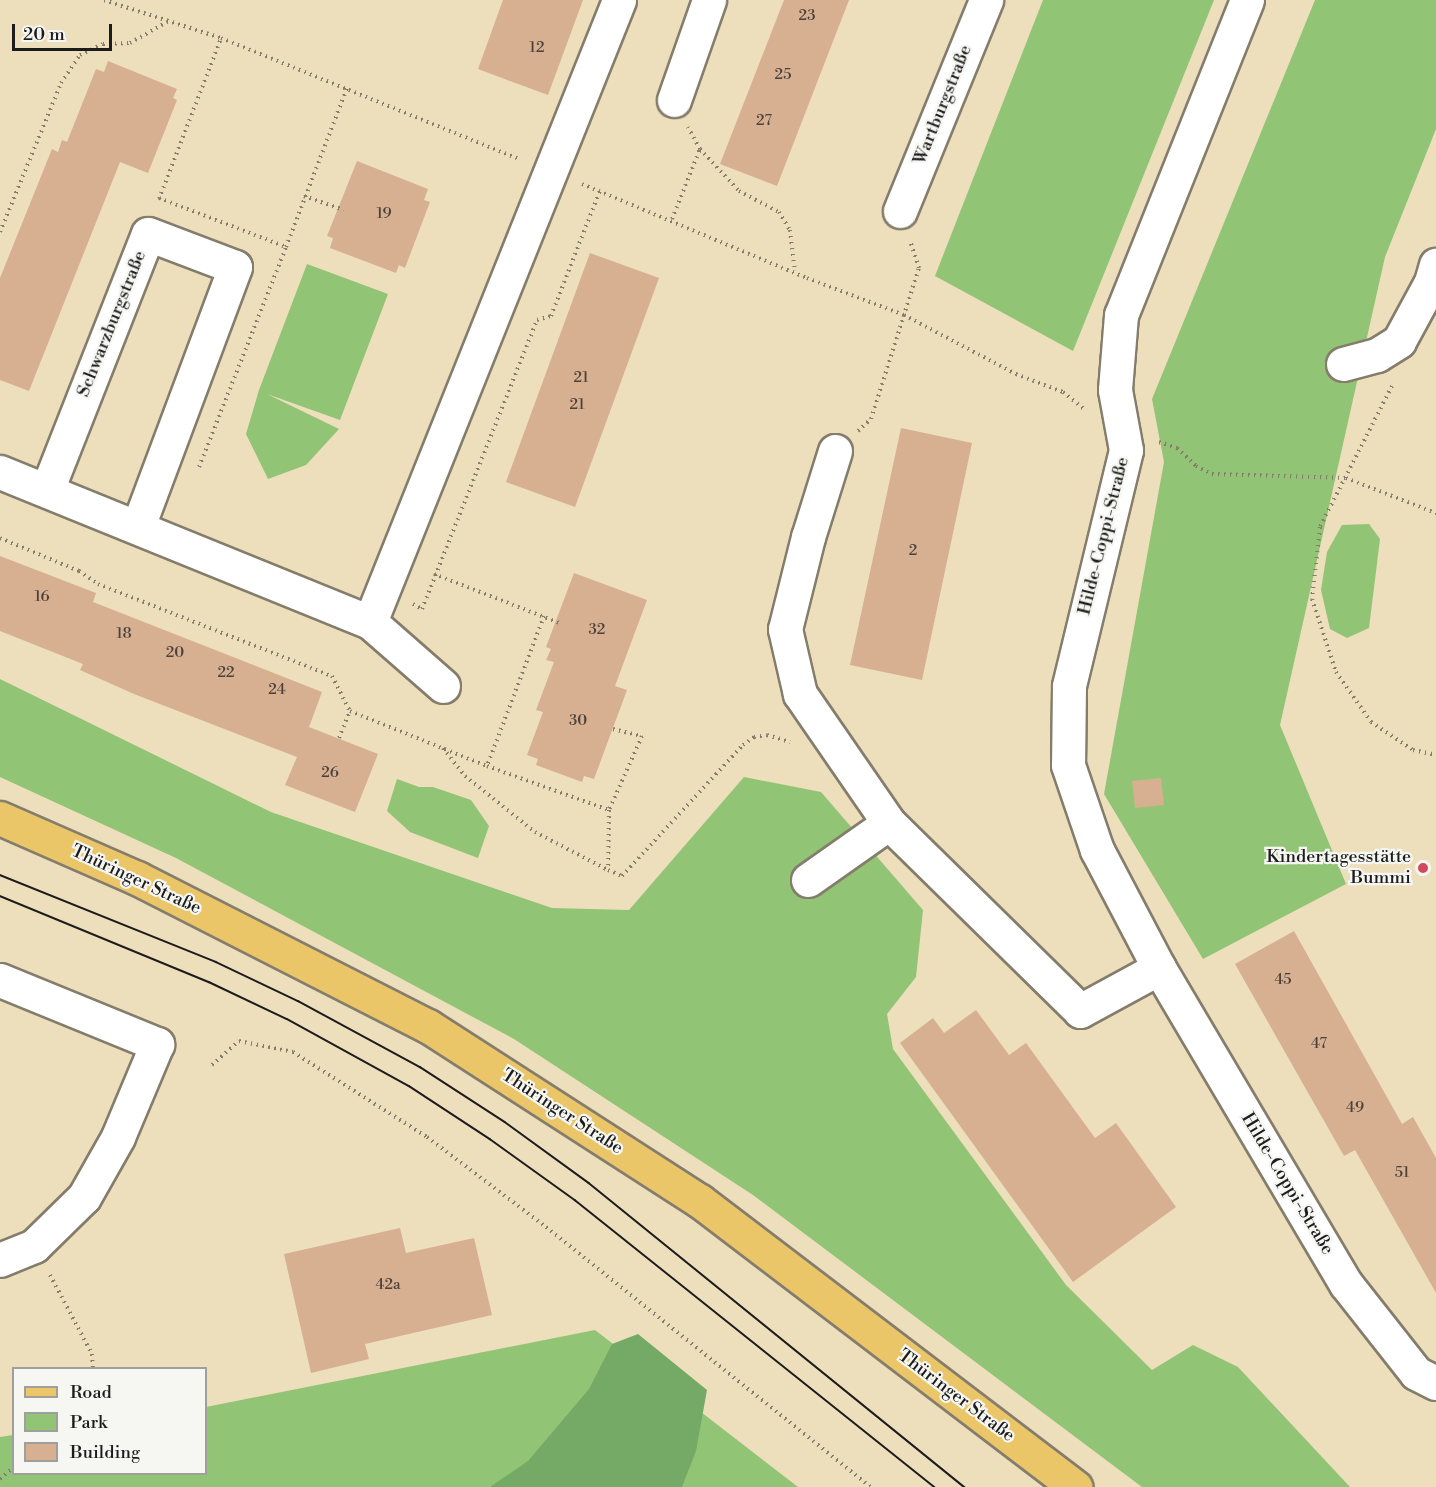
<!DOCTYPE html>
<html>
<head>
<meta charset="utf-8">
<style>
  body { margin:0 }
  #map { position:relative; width:1436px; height:1487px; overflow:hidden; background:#eddebc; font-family:"Libre Bodoni",serif }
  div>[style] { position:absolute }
  .green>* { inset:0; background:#92c475 }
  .forest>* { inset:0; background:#75aa66 }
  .building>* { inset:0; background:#d7b092 }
  .path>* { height:4px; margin-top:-2px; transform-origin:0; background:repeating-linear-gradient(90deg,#847d6c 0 1.5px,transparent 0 6px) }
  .roads { filter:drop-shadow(2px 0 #847d6c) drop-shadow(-2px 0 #847d6c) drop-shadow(0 2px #847d6c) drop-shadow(0 -2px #847d6c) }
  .minor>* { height:33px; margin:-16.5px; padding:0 16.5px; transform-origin:16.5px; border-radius:16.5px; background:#fff }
  .major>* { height:33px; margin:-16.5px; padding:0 16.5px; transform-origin:16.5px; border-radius:16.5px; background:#ebc669 }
  .tram>* { height:1.5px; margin:-0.75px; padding:0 0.75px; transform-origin:0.75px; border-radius:0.75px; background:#1c1c1c }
  .dots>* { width:16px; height:16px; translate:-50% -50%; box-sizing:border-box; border:3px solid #f6f6f2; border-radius:50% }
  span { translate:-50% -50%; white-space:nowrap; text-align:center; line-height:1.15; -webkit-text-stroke:4.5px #f6f6f2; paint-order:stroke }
  .number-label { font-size:15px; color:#4b413a }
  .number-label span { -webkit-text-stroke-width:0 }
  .street-label { font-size:18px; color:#1c1c1c }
  .poi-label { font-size:18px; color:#1c1c1c }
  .right { translate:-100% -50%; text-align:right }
  .legend { position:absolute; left:12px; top:1367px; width:195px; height:108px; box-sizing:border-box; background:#f6f6f2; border:2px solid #9f9f9c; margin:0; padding:8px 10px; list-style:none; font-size:18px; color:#1c1c1c }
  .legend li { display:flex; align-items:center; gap:12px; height:30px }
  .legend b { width:30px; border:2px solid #9f9f9c }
  .scale { position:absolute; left:12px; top:24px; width:100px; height:27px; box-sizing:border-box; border:3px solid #1c1c1c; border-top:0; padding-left:8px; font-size:18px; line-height:21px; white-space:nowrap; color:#1c1c1c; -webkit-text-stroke:4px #f6f6f2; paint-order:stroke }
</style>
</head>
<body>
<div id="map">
  <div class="green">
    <div style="clip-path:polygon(1043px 0,1214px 0,1073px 351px,935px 276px)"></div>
    <div style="clip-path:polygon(1315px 0,1436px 0,1436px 129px,1385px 257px,1280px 725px,1346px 884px,1203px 959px,1104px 794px,1164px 462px,1152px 399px)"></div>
    <div style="clip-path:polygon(307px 264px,388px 294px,340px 420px,267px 394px,339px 429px,306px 465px,268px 479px,246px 434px,259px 390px)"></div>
    <div style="clip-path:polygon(1369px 524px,1380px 539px,1369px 628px,1347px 638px,1330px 629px,1321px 590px,1327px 552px,1342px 525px)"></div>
    <div style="clip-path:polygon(0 679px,271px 812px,552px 908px,629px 910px,744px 777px,821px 792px,923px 910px,916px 977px,887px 1014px,893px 1049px,1066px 1285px,1152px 1370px,1193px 1345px,1238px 1367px,1350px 1487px,1142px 1487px,753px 1195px,514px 1039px,176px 858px,0 777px)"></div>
    <div style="clip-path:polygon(397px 779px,419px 787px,433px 787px,471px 800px,489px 826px,478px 858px,410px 832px,387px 811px)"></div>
    <div style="clip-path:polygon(595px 1330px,798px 1487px,0 1487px,0 1437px,13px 1435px,14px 1474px,206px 1474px,206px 1407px)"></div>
  </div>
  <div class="forest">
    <div style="clip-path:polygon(638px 1334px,707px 1390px,696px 1451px,682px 1487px,490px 1487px,528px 1461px,589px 1389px,612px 1344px)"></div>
  </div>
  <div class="building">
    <div style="clip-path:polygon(503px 0,583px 0,548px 95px,478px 69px)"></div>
    <div style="clip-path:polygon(784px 0,849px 0,777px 186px,720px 164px)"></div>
    <div style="clip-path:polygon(108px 61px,177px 89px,173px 98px,177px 100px,148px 173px,120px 162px,29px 391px,0 380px,0 278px,52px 149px,58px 152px,62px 140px,67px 142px,96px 69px,104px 72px)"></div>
    <div style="clip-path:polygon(357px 161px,428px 189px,424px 200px,430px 202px,405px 268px,399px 265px,396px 273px,330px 248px,333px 238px,327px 236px)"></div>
    <div style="clip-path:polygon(590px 253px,659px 278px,575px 507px,506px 482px)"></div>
    <div style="clip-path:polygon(901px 428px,972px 443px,922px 680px,850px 665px)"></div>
    <div style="clip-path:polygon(0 556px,96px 593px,93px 602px,322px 692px,309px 727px,378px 754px,355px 812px,285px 785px,297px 757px,134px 694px,80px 670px,83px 664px,0 631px)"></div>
    <div style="clip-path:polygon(574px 573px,647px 600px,615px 686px,627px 690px,594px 779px,584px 776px,582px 782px,536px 765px,538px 759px,527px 755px,543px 712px,536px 710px,554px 662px,546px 660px,551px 649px,546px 647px)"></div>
    <div style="clip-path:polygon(1161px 778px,1164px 805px,1135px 808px,1132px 781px)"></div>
    <div style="clip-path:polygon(1294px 931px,1402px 1124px,1413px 1117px,1436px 1158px,1436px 1293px,1355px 1150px,1344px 1156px,1235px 964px)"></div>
    <div style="clip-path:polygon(976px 1010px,1009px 1055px,1026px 1043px,1095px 1138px,1116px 1123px,1176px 1207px,1073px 1282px,900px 1043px,933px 1018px,944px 1033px)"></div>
    <div style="clip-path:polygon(400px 1228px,406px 1253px,474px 1238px,492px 1315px,365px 1344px,369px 1359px,311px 1373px,284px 1254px)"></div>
  </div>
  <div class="path">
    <div style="left:104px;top:0;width:123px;rotate:18deg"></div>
    <div style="left:221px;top:38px;width:322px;rotate:22.1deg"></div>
    <div style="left:700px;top:149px;width:57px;rotate:47.1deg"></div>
    <div style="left:739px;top:191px;width:45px;rotate:27.7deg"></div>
    <div style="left:779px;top:212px;width:21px;rotate:59deg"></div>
    <div style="left:790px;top:230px;width:42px;rotate:83.2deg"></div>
    <div style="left:582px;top:184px;width:244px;rotate:22.7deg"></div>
    <div style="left:807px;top:278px;width:104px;rotate:20.9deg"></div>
    <div style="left:904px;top:315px;width:127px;rotate:27.8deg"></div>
    <div style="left:1016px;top:374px;width:50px;rotate:21deg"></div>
    <div style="left:1063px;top:392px;width:26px;rotate:39deg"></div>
    <div style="left:304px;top:196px;width:42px;rotate:19.3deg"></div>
    <div style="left:159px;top:198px;width:136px;rotate:21.1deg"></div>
    <div style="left:286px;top:247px;width:170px;rotate:-69deg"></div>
    <div style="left:159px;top:199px;width:173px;rotate:-68.9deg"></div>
    <div style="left:672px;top:219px;width:75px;rotate:-68.2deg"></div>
    <div style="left:700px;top:149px;width:25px;rotate:-119deg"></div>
    <div style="left:0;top:232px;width:161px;rotate:-67.7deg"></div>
    <div style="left:61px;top:83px;width:34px;rotate:-56deg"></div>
    <div style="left:80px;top:55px;width:25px;rotate:-26deg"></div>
    <div style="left:103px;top:44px;width:27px;rotate:-2deg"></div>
    <div style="left:130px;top:43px;width:43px;rotate:-29.6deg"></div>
    <div style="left:1392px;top:386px;width:158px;rotate:117.1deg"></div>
    <div style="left:1320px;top:527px;width:72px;rotate:96.3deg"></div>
    <div style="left:1312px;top:599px;width:77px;rotate:71.8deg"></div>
    <div style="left:1336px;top:672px;width:61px;rotate:55deg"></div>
    <div style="left:1371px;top:722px;width:50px;rotate:33.7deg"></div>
    <div style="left:1413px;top:750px;width:24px;rotate:12deg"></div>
    <div style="left:858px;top:431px;width:18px;rotate:-43deg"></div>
    <div style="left:871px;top:419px;width:158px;rotate:-72.4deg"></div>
    <div style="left:919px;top:268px;width:26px;rotate:-108deg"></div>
    <div style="left:1159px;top:442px;width:19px;rotate:18deg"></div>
    <div style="left:1177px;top:448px;width:26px;rotate:43deg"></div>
    <div style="left:1196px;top:466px;width:18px;rotate:27deg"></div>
    <div style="left:1212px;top:474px;width:134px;rotate:1.7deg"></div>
    <div style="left:1346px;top:478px;width:97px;rotate:21.3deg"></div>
    <div style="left:199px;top:467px;width:237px;rotate:-68.4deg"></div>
    <div style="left:0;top:538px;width:86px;rotate:22.7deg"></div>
    <div style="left:79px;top:571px;width:23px;rotate:34deg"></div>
    <div style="left:98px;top:584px;width:251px;rotate:21.5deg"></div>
    <div style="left:332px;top:676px;width:39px;rotate:63deg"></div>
    <div style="left:434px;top:574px;width:135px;rotate:21.3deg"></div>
    <div style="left:413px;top:604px;width:10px;rotate:29deg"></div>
    <div style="left:422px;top:609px;width:311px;rotate:-68.3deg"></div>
    <div style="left:537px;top:320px;width:15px;rotate:-16deg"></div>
    <div style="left:551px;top:316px;width:135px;rotate:-68.7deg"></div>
    <div style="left:544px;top:616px;width:160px;rotate:110.8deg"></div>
    <div style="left:487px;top:766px;width:130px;rotate:19.8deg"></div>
    <div style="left:613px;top:729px;width:30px;rotate:14deg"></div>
    <div style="left:642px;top:736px;width:81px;rotate:114deg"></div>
    <div style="left:609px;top:810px;width:60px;rotate:91deg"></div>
    <div style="left:608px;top:870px;width:15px;rotate:23deg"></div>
    <div style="left:622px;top:876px;width:178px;rotate:-47.3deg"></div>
    <div style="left:743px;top:745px;width:14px;rotate:-36deg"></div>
    <div style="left:754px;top:737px;width:13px;rotate:-9deg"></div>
    <div style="left:767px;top:735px;width:24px;rotate:17deg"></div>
    <div style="left:339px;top:738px;width:29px;rotate:-68deg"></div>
    <div style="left:350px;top:711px;width:148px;rotate:21.9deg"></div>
    <div style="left:443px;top:748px;width:36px;rotate:52deg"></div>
    <div style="left:465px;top:776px;width:90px;rotate:38.7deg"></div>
    <div style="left:535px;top:832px;width:82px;rotate:27.5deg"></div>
    <div style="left:212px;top:1065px;width:36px;rotate:-42deg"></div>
    <div style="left:239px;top:1041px;width:55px;rotate:11.5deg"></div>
    <div style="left:293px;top:1052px;width:159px;rotate:32.4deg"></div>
    <div style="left:427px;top:1137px;width:149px;rotate:37.1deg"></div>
    <div style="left:546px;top:1227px;width:416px;rotate:38.7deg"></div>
    <div style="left:50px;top:1275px;width:89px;rotate:62deg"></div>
    <div style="left:92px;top:1354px;width:14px;rotate:86deg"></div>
    <div style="left:0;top:1479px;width:18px;rotate:-41deg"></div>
  </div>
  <div class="roads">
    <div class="minor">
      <div style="left:1247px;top:0;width:339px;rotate:111.8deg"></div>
      <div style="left:1121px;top:315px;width:75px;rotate:94.6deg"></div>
      <div style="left:1115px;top:390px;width:61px;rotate:79.6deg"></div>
      <div style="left:1126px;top:450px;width:243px;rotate:103.6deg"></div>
      <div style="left:1069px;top:686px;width:79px;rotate:90.7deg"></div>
      <div style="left:1068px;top:765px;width:90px;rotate:71.2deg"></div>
      <div style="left:1097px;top:850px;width:133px;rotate:62.3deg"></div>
      <div style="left:1159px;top:968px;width:367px;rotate:59.4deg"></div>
      <div style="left:1346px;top:1284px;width:113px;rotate:51.8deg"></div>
      <div style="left:1416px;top:1373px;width:22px;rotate:27deg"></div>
      <div style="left:674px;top:100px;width:106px;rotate:-70.7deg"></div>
      <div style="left:900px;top:211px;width:228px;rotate:-67.8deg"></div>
      <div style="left:1343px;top:364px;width:35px;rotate:-15deg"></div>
      <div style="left:1377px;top:355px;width:26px;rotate:-32deg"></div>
      <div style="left:1399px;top:341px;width:67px;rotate:-61.5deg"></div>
      <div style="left:1431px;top:282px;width:18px;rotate:-74deg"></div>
      <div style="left:835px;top:451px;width:90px;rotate:107.4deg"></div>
      <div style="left:808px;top:537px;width:95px;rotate:104deg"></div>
      <div style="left:785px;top:629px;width:67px;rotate:77deg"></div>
      <div style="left:800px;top:694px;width:157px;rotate:55.4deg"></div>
      <div style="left:889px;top:823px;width:268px;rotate:44.5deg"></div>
      <div style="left:1080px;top:1011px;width:90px;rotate:-28.6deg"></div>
      <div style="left:0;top:472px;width:399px;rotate:22.1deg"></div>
      <div style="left:370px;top:622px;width:97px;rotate:41.2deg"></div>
      <div style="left:47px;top:490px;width:275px;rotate:-68.5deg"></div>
      <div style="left:148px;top:234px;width:93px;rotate:20.8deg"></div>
      <div style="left:235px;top:267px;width:278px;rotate:110.5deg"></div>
      <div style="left:370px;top:622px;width:670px;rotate:-68.18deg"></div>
      <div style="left:808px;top:880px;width:99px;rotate:-35.1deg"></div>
      <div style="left:0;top:980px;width:170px;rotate:22.2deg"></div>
      <div style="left:157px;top:1044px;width:101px;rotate:112.8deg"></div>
      <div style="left:118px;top:1137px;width:69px;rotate:119.5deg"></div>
      <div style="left:84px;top:1197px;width:70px;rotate:135.6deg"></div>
      <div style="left:34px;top:1246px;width:37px;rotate:158deg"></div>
    </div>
    <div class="major">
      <div style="left:0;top:818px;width:150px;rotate:23.7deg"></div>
      <div style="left:137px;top:878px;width:326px;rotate:27deg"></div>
      <div style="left:428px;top:1026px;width:323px;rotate:32.8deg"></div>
      <div style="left:700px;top:1201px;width:472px;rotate:37.3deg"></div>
    </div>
  </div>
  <div class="tram">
    <div style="left:0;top:875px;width:233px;rotate:21.9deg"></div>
    <div style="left:216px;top:962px;width:91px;rotate:25.4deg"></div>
    <div style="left:298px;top:1001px;width:139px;rotate:28.4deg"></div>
    <div style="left:420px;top:1067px;width:101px;rotate:32.9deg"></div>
    <div style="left:505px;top:1122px;width:104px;rotate:36deg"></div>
    <div style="left:589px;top:1183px;width:484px;rotate:39deg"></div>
    <div style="left:0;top:896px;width:226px;rotate:22.4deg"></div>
    <div style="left:209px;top:982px;width:86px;rotate:25.4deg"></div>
    <div style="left:287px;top:1019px;width:139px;rotate:28.8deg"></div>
    <div style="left:409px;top:1086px;width:97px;rotate:33.2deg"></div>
    <div style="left:490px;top:1139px;width:105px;rotate:35.7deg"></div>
    <div style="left:575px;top:1200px;width:460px;rotate:38.6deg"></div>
  </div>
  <div class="dots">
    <div style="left:1423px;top:868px;background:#d1495b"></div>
  </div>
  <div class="number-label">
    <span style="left:807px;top:16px">23</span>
    <span style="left:537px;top:48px">12</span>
    <span style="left:783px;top:75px">25</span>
    <span style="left:764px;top:121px">27</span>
    <span style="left:384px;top:214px">19</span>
    <span style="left:581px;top:378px">21</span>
    <span style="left:577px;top:405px">21</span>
    <span style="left:913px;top:551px">2</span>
    <span style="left:42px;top:597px">16</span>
    <span style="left:597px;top:630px">32</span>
    <span style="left:124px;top:634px">18</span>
    <span style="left:175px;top:653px">20</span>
    <span style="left:226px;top:673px">22</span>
    <span style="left:277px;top:690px">24</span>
    <span style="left:578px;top:721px">30</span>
    <span style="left:330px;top:773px">26</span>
    <span style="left:1283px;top:980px">45</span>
    <span style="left:1319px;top:1044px">47</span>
    <span style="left:1355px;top:1108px">49</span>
    <span style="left:1402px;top:1173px">51</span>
    <span style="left:388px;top:1285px">42a</span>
  </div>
  <div class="street-label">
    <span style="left:943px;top:105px;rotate:-68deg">Wartburgstraße</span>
    <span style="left:112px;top:324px;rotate:-68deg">Schwarzburgstraße</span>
    <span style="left:1104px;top:536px;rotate:-76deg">Hilde-Coppi-Straße</span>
    <span style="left:136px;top:880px;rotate:25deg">Thüringer Straße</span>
    <span style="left:562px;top:1112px;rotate:33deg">Thüringer Straße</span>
    <span style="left:1287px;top:1184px;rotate:59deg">Hilde-Coppi-Straße</span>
    <span style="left:956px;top:1396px;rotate:37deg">Thüringer Straße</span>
  </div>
  <div class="poi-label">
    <span class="right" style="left:1411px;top:868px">Kindertagesstätte<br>Bummi</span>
  </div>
  <ul class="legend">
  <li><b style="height:8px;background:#ebc669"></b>Road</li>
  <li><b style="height:16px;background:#92c475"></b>Park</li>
  <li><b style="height:16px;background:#d7b092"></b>Building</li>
  </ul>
  <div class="scale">20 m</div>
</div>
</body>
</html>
